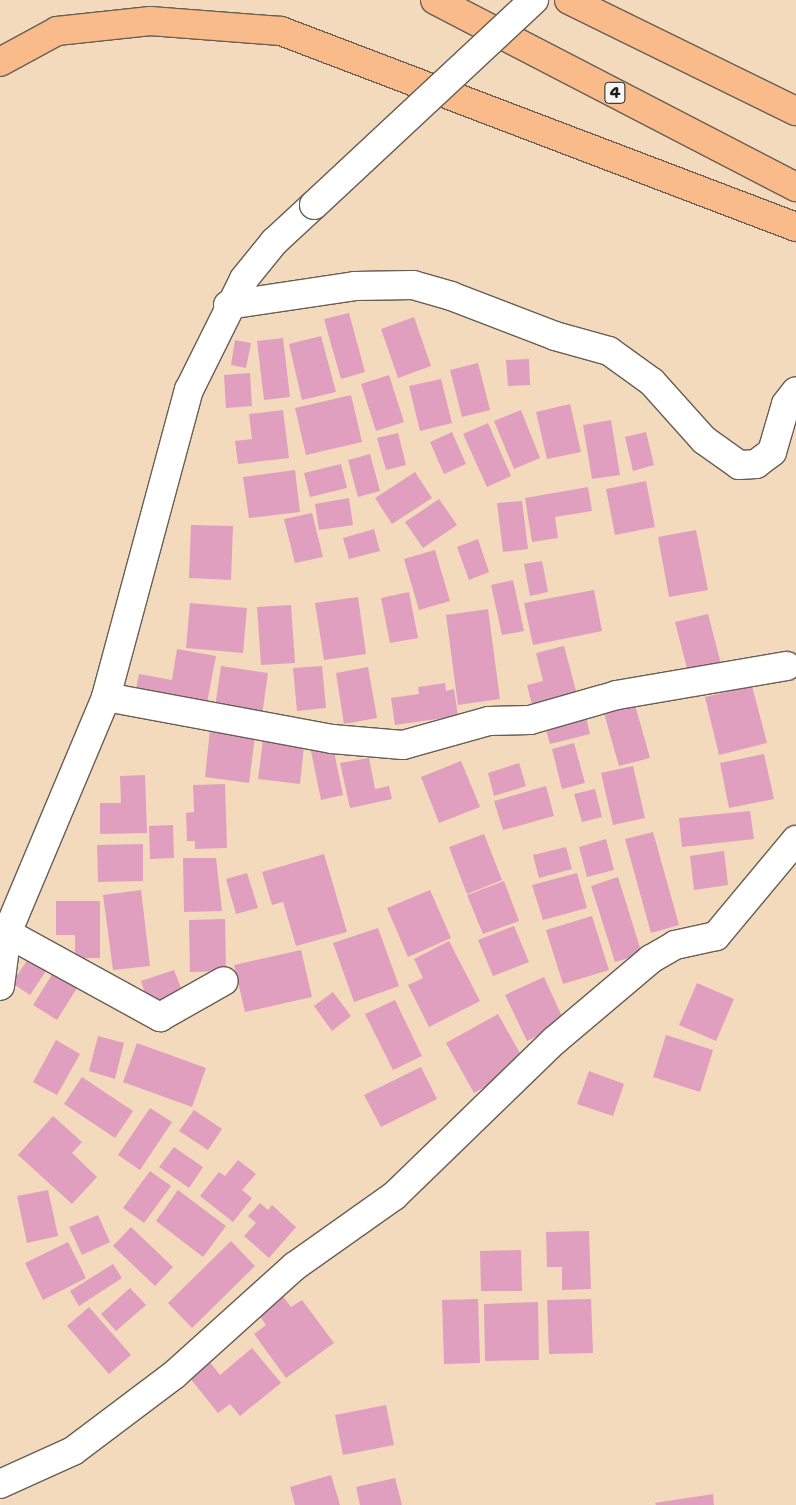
<!DOCTYPE html>
<html>
<head>
<meta charset="utf-8">
<style>
  body { margin:0 }
  #map { position:relative; width:796px; height:1505px; overflow:hidden; background:#f3dabc; font-family:"Shantell Sans",sans-serif }
  div>[style] { position:absolute }
  .building>* { inset:0; background:#e09fbe }
  .roads { filter:drop-shadow(1px 0 #675e54) drop-shadow(-1px 0 #675e54) drop-shadow(0 1px #675e54) drop-shadow(0 -1px #675e54) }
  .street>* { height:28px; margin:-14px; padding:0 14px; transform-origin:14px; border-radius:14px; background:#fff }
  .highway>* { height:28px; margin:-14px; padding:0 14px; transform-origin:14px; border-radius:14px; background:#fabb8b }
  .bridges { filter:drop-shadow(1px 0 #675e54) drop-shadow(-1px 0 #675e54) drop-shadow(0 1px #675e54) drop-shadow(0 -1px #675e54) }
  .street-bridge>* { height:28px; margin:-14px; padding:0 14px; transform-origin:14px; border-radius:14px; background:#fff }
  span { translate:-50% -50%; white-space:nowrap; text-align:center; line-height:1.15; -webkit-text-stroke:4.5px #f6f6f2; paint-order:stroke }
  .shield-label span { padding:1px 4px; background:#f6f6f2; border:1px solid; border-radius:4px; -webkit-text-stroke-width:0 }
  .shield-label { font-size:16px; color:#1c1c1c; font-weight:700 }
</style>
</head>
<body>
<div id="map">
  <div class="building">
    <div style="clip-path:polygon(349px 313px,365px 372px,341px 379px,324px 319px)"></div>
    <div style="clip-path:polygon(414px 317px,431px 366px,398px 378px,381px 329px)"></div>
    <div style="clip-path:polygon(321px 336px,336px 392px,302px 400px,289px 344px)"></div>
    <div style="clip-path:polygon(283px 338px,290px 397px,264px 400px,257px 341px)"></div>
    <div style="clip-path:polygon(235px 340px,251px 343px,246px 368px,231px 365px)"></div>
    <div style="clip-path:polygon(529px 359px,530px 385px,508px 386px,506px 360px)"></div>
    <div style="clip-path:polygon(478px 363px,490px 410px,462px 417px,450px 370px)"></div>
    <div style="clip-path:polygon(250px 373px,252px 406px,226px 408px,224px 375px)"></div>
    <div style="clip-path:polygon(389px 375px,404px 422px,376px 431px,361px 384px)"></div>
    <div style="clip-path:polygon(441px 379px,452px 423px,420px 431px,409px 386px)"></div>
    <div style="clip-path:polygon(351px 395px,362px 442px,306px 455px,295px 408px)"></div>
    <div style="clip-path:polygon(570px 404px,581px 452px,547px 459px,536px 412px)"></div>
    <div style="clip-path:polygon(283px 410px,289px 458px,238px 464px,235px 441px,252px 439px,249px 414px)"></div>
    <div style="clip-path:polygon(521px 410px,540px 458px,514px 469px,494px 421px)"></div>
    <div style="clip-path:polygon(611px 420px,620px 475px,592px 479px,583px 425px)"></div>
    <div style="clip-path:polygon(488px 423px,511px 476px,487px 487px,463px 434px)"></div>
    <div style="clip-path:polygon(452px 432px,466px 464px,444px 474px,430px 442px)"></div>
    <div style="clip-path:polygon(646px 432px,654px 465px,633px 471px,625px 437px)"></div>
    <div style="clip-path:polygon(398px 433px,406px 465px,386px 470px,377px 438px)"></div>
    <div style="clip-path:polygon(370px 454px,380px 491px,358px 497px,348px 460px)"></div>
    <div style="clip-path:polygon(341px 464px,347px 488px,310px 497px,304px 473px)"></div>
    <div style="clip-path:polygon(295px 470px,300px 512px,249px 518px,243px 477px)"></div>
    <div style="clip-path:polygon(415px 472px,432px 498px,392px 524px,375px 498px)"></div>
    <div style="clip-path:polygon(646px 481px,655px 527px,615px 535px,606px 489px)"></div>
    <div style="clip-path:polygon(588px 487px,592px 511px,555px 517px,558px 538px,532px 542px,525px 498px)"></div>
    <div style="clip-path:polygon(349px 498px,353px 525px,319px 530px,315px 504px)"></div>
    <div style="clip-path:polygon(439px 499px,457px 525px,423px 548px,405px 522px)"></div>
    <div style="clip-path:polygon(522px 501px,528px 549px,503px 552px,497px 503px)"></div>
    <div style="clip-path:polygon(312px 513px,323px 557px,295px 563px,284px 519px)"></div>
    <div style="clip-path:polygon(191px 525px,233px 526px,231px 580px,189px 578px)"></div>
    <div style="clip-path:polygon(374px 529px,380px 551px,349px 559px,343px 538px)"></div>
    <div style="clip-path:polygon(696px 530px,708px 590px,669px 597px,658px 537px)"></div>
    <div style="clip-path:polygon(478px 539px,489px 572px,469px 580px,457px 547px)"></div>
    <div style="clip-path:polygon(435px 550px,450px 601px,419px 610px,404px 559px)"></div>
    <div style="clip-path:polygon(542px 561px,548px 592px,530px 596px,524px 564px)"></div>
    <div style="clip-path:polygon(513px 580px,524px 631px,502px 635px,491px 585px)"></div>
    <div style="clip-path:polygon(594px 590px,602px 631px,533px 645px,524px 603px)"></div>
    <div style="clip-path:polygon(409px 592px,418px 638px,390px 643px,381px 598px)"></div>
    <div style="clip-path:polygon(358px 597px,366px 654px,324px 660px,315px 603px)"></div>
    <div style="clip-path:polygon(190px 603px,247px 608px,243px 653px,186px 648px)"></div>
    <div style="clip-path:polygon(291px 605px,295px 663px,261px 665px,257px 607px)"></div>
    <div style="clip-path:polygon(488px 609px,500px 699px,458px 705px,446px 615px)"></div>
    <div style="clip-path:polygon(708px 614px,721px 664px,688px 672px,675px 622px)"></div>
    <div style="clip-path:polygon(564px 646px,579px 702px,534px 713px,527px 685px,543px 681px,536px 653px)"></div>
    <div style="clip-path:polygon(177px 649px,216px 656px,206px 708px,135px 695px,139px 674px,172px 680px)"></div>
    <div style="clip-path:polygon(221px 666px,268px 673px,262px 715px,215px 708px)"></div>
    <div style="clip-path:polygon(322px 666px,326px 708px,297px 711px,293px 668px)"></div>
    <div style="clip-path:polygon(368px 667px,377px 718px,344px 724px,336px 673px)"></div>
    <div style="clip-path:polygon(445px 683px,446px 691px,454px 689px,458px 716px,395px 725px,391px 698px,419px 694px,418px 687px)"></div>
    <div style="clip-path:polygon(752px 686px,767px 743px,719px 755px,705px 697px)"></div>
    <div style="clip-path:polygon(633px 698px,650px 758px,619px 766px,602px 706px)"></div>
    <div style="clip-path:polygon(584px 709px,590px 734px,550px 744px,543px 719px)"></div>
    <div style="clip-path:polygon(210px 730px,255px 736px,249px 783px,205px 777px)"></div>
    <div style="clip-path:polygon(264px 732px,305px 737px,300px 784px,258px 779px)"></div>
    <div style="clip-path:polygon(332px 742px,343px 795px,321px 800px,310px 746px)"></div>
    <div style="clip-path:polygon(574px 743px,585px 783px,562px 789px,552px 749px)"></div>
    <div style="clip-path:polygon(764px 754px,774px 799px,729px 808px,720px 763px)"></div>
    <div style="clip-path:polygon(369px 758px,375px 789px,389px 786px,392px 799px,350px 808px,340px 763px)"></div>
    <div style="clip-path:polygon(461px 761px,480px 807px,439px 823px,421px 777px)"></div>
    <div style="clip-path:polygon(519px 763px,526px 786px,494px 796px,488px 773px)"></div>
    <div style="clip-path:polygon(633px 766px,645px 818px,613px 825px,601px 773px)"></div>
    <div style="clip-path:polygon(145px 775px,147px 833px,100px 834px,100px 803px,121px 803px,120px 776px)"></div>
    <div style="clip-path:polygon(225px 784px,227px 848px,195px 849px,195px 841px,187px 841px,186px 813px,194px 812px,193px 785px)"></div>
    <div style="clip-path:polygon(546px 786px,554px 816px,503px 830px,494px 801px)"></div>
    <div style="clip-path:polygon(595px 789px,602px 817px,582px 822px,574px 794px)"></div>
    <div style="clip-path:polygon(750px 811px,754px 839px,682px 847px,679px 818px)"></div>
    <div style="clip-path:polygon(173px 825px,174px 858px,150px 859px,149px 826px)"></div>
    <div style="clip-path:polygon(653px 832px,679px 925px,651px 933px,625px 839px)"></div>
    <div style="clip-path:polygon(484px 834px,502px 880px,467px 894px,449px 847px)"></div>
    <div style="clip-path:polygon(606px 839px,614px 870px,587px 877px,579px 847px)"></div>
    <div style="clip-path:polygon(143px 844px,143px 881px,98px 882px,97px 845px)"></div>
    <div style="clip-path:polygon(566px 847px,572px 869px,539px 878px,533px 855px)"></div>
    <div style="clip-path:polygon(724px 851px,728px 885px,694px 890px,690px 856px)"></div>
    <div style="clip-path:polygon(324px 854px,347px 932px,296px 946px,283px 902px,272px 905px,262px 872px)"></div>
    <div style="clip-path:polygon(183px 858px,216px 858px,222px 911px,184px 912px)"></div>
    <div style="clip-path:polygon(247px 873px,258px 908px,236px 914px,226px 879px)"></div>
    <div style="clip-path:polygon(577px 873px,587px 908px,543px 920px,532px 885px)"></div>
    <div style="clip-path:polygon(618px 877px,642px 954px,615px 962px,591px 886px)"></div>
    <div style="clip-path:polygon(504px 881px,519px 921px,483px 934px,467px 895px)"></div>
    <div style="clip-path:polygon(141px 890px,150px 966px,113px 970px,103px 895px)"></div>
    <div style="clip-path:polygon(430px 890px,451px 938px,408px 957px,387px 908px)"></div>
    <div style="clip-path:polygon(56px 901px,100px 901px,100px 958px,75px 958px,75px 935px,56px 935px)"></div>
    <div style="clip-path:polygon(592px 916px,609px 970px,563px 984px,546px 930px)"></div>
    <div style="clip-path:polygon(225px 919px,226px 971px,190px 972px,189px 920px)"></div>
    <div style="clip-path:polygon(514px 926px,529px 962px,493px 976px,478px 940px)"></div>
    <div style="clip-path:polygon(378px 928px,399px 986px,354px 1002px,333px 943px)"></div>
    <div style="clip-path:polygon(449px 941px,480px 1001px,429px 1027px,408px 985px,423px 978px,414px 959px)"></div>
    <div style="clip-path:polygon(301px 950px,312px 997px,245px 1012px,234px 965px)"></div>
    <div style="clip-path:polygon(28px 959px,46px 971px,30px 995px,12px 983px)"></div>
    <div style="clip-path:polygon(174px 970px,183px 993px,149px 1005px,141px 981px)"></div>
    <div style="clip-path:polygon(53px 973px,77px 988px,57px 1020px,33px 1005px)"></div>
    <div style="clip-path:polygon(544px 977px,565px 1023px,527px 1041px,505px 995px)"></div>
    <div style="clip-path:polygon(697px 983px,734px 999px,716px 1041px,679px 1025px)"></div>
    <div style="clip-path:polygon(333px 992px,351px 1016px,332px 1031px,314px 1006px)"></div>
    <div style="clip-path:polygon(395px 1000px,422px 1056px,393px 1070px,365px 1014px)"></div>
    <div style="clip-path:polygon(498px 1014px,526px 1064px,474px 1093px,446px 1043px)"></div>
    <div style="clip-path:polygon(666px 1035px,713px 1050px,700px 1092px,653px 1077px)"></div>
    <div style="clip-path:polygon(98px 1036px,124px 1043px,115px 1079px,89px 1071px)"></div>
    <div style="clip-path:polygon(56px 1040px,80px 1054px,57px 1095px,33px 1082px)"></div>
    <div style="clip-path:polygon(137px 1043px,206px 1068px,192px 1107px,123px 1082px)"></div>
    <div style="clip-path:polygon(421px 1067px,437px 1099px,381px 1127px,364px 1095px)"></div>
    <div style="clip-path:polygon(589px 1071px,624px 1084px,613px 1116px,577px 1104px)"></div>
    <div style="clip-path:polygon(82px 1077px,133px 1111px,115px 1138px,64px 1104px)"></div>
    <div style="clip-path:polygon(150px 1108px,172px 1122px,140px 1170px,118px 1155px)"></div>
    <div style="clip-path:polygon(194px 1110px,222px 1129px,208px 1150px,179px 1131px)"></div>
    <div style="clip-path:polygon(53px 1116px,82px 1142px,72px 1153px,97px 1177px,72px 1204px,18px 1155px)"></div>
    <div style="clip-path:polygon(174px 1147px,203px 1167px,189px 1188px,159px 1167px)"></div>
    <div style="clip-path:polygon(238px 1160px,256px 1174px,242px 1190px,252px 1198px,233px 1222px,200px 1196px,219px 1172px,225px 1176px)"></div>
    <div style="clip-path:polygon(150px 1171px,171px 1186px,144px 1223px,123px 1208px)"></div>
    <div style="clip-path:polygon(48px 1190px,58px 1236px,27px 1243px,17px 1196px)"></div>
    <div style="clip-path:polygon(178px 1190px,226px 1226px,203px 1257px,156px 1221px)"></div>
    <div style="clip-path:polygon(260px 1203px,268px 1210px,272px 1205px,296px 1227px,269px 1258px,244px 1236px,256px 1223px,248px 1216px)"></div>
    <div style="clip-path:polygon(98px 1215px,110px 1242px,82px 1255px,69px 1227px)"></div>
    <div style="clip-path:polygon(131px 1227px,173px 1267px,155px 1286px,113px 1246px)"></div>
    <div style="clip-path:polygon(589px 1231px,591px 1289px,562px 1290px,562px 1267px,547px 1267px,546px 1232px)"></div>
    <div style="clip-path:polygon(231px 1241px,255px 1266px,192px 1328px,168px 1303px)"></div>
    <div style="clip-path:polygon(68px 1242px,86px 1278px,43px 1300px,25px 1263px)"></div>
    <div style="clip-path:polygon(521px 1250px,522px 1291px,481px 1291px,480px 1251px)"></div>
    <div style="clip-path:polygon(113px 1264px,122px 1278px,79px 1306px,70px 1291px)"></div>
    <div style="clip-path:polygon(130px 1288px,146px 1305px,116px 1331px,101px 1314px)"></div>
    <div style="clip-path:polygon(282px 1295px,291px 1307px,302px 1300px,334px 1343px,286px 1378px,254px 1334px,266px 1325px,257px 1312px)"></div>
    <div style="clip-path:polygon(478px 1299px,480px 1363px,444px 1364px,442px 1300px)"></div>
    <div style="clip-path:polygon(591px 1299px,593px 1353px,549px 1354px,547px 1300px)"></div>
    <div style="clip-path:polygon(538px 1302px,539px 1360px,485px 1361px,484px 1304px)"></div>
    <div style="clip-path:polygon(89px 1307px,131px 1355px,109px 1374px,67px 1326px)"></div>
    <div style="clip-path:polygon(252px 1348px,281px 1383px,240px 1416px,230px 1404px,218px 1413px,185px 1372px,205px 1356px,220px 1375px)"></div>
    <div style="clip-path:polygon(386px 1405px,394px 1445px,343px 1455px,335px 1415px)"></div>
    <div style="clip-path:polygon(331px 1475px,340px 1505px,295px 1505px,290px 1487px)"></div>
    <div style="clip-path:polygon(395px 1478px,402px 1505px,360px 1505px,356px 1487px)"></div>
    <div style="clip-path:polygon(713px 1494px,714px 1505px,656px 1505px,655px 1503px)"></div>
  </div>
  <div class="roads">
    <div class="street">
      <div style="left:228px;top:305px;width:128px;rotate:-8.5deg"></div>
      <div style="left:355px;top:286px;width:58px;rotate:-1deg"></div>
      <div style="left:413px;top:285px;width:40px;rotate:16deg"></div>
      <div style="left:451px;top:296px;width:111px;rotate:21deg"></div>
      <div style="left:555px;top:336px;width:56px;rotate:15.5deg"></div>
      <div style="left:609px;top:351px;width:53px;rotate:35.8deg"></div>
      <div style="left:652px;top:382px;width:78px;rotate:48.1deg"></div>
      <div style="left:704px;top:440px;width:43px;rotate:35.5deg"></div>
      <div style="left:739px;top:465px;width:17px;rotate:-3deg"></div>
      <div style="left:756px;top:464px;width:20px;rotate:-37deg"></div>
      <div style="left:772px;top:452px;width:50px;rotate:-73.7deg"></div>
      <div style="left:786px;top:404px;width:16px;rotate:-52deg"></div>
      <div style="left:106px;top:697px;width:230px;rotate:10.5deg"></div>
      <div style="left:332px;top:739px;width:71px;rotate:4.8deg"></div>
      <div style="left:403px;top:745px;width:89px;rotate:-15.6deg"></div>
      <div style="left:489px;top:721px;width:41px;rotate:-1.4deg"></div>
      <div style="left:530px;top:720px;width:91px;rotate:-16deg"></div>
      <div style="left:617px;top:695px;width:172px;rotate:-9.7deg"></div>
      <div style="left:7px;top:933px;width:175px;rotate:28.8deg"></div>
      <div style="left:160px;top:1017px;width:73px;rotate:-29.4deg"></div>
      <div style="left:0;top:986px;width:53px;rotate:-82.5deg"></div>
      <div style="left:7px;top:933px;width:256px;rotate:-67.2deg"></div>
      <div style="left:106px;top:697px;width:318px;rotate:-74.9deg"></div>
      <div style="left:189px;top:390px;width:124px;rotate:-63.6deg"></div>
      <div style="left:244px;top:279px;width:48px;rotate:-51deg"></div>
      <div style="left:274px;top:242px;width:54px;rotate:-42.8deg"></div>
      <div style="left:0;top:1484px;width:80px;rotate:-24.3deg"></div>
      <div style="left:73px;top:1451px;width:128px;rotate:-37deg"></div>
      <div style="left:175px;top:1374px;width:161px;rotate:-42deg"></div>
      <div style="left:295px;top:1266px;width:121px;rotate:-35.3deg"></div>
      <div style="left:394px;top:1196px;width:223px;rotate:-44.1deg"></div>
      <div style="left:554px;top:1041px;width:127px;rotate:-40.2deg"></div>
      <div style="left:651px;top:959px;width:28px;rotate:-30deg"></div>
      <div style="left:675px;top:945px;width:42px;rotate:-12.4deg"></div>
      <div style="left:716px;top:936px;width:125px;rotate:-50.2deg"></div>
    </div>
    <div class="highway">
      <div style="left:435px;top:0;width:407px;rotate:27.4deg"></div>
      <div style="left:569px;top:0;width:253px;rotate:26.1deg"></div>
      <div style="left:0;top:62px;width:65px;rotate:-28.5deg"></div>
      <div style="left:57px;top:31px;width:94px;rotate:-6.1deg"></div>
      <div style="left:150px;top:21px;width:131px;rotate:4.4deg"></div>
      <div style="left:281px;top:31px;width:551px;rotate:20.84deg"></div>
    </div>
  </div>
  <div class="bridges">
    <div class="street-bridge">
      <div style="left:314px;top:205px;width:301px;rotate:-43deg"></div>
    </div>
  </div>
  <div class="shield-label">
    <span style="left:615px;top:93px">4</span>
  </div>
</div>
</body>
</html>
